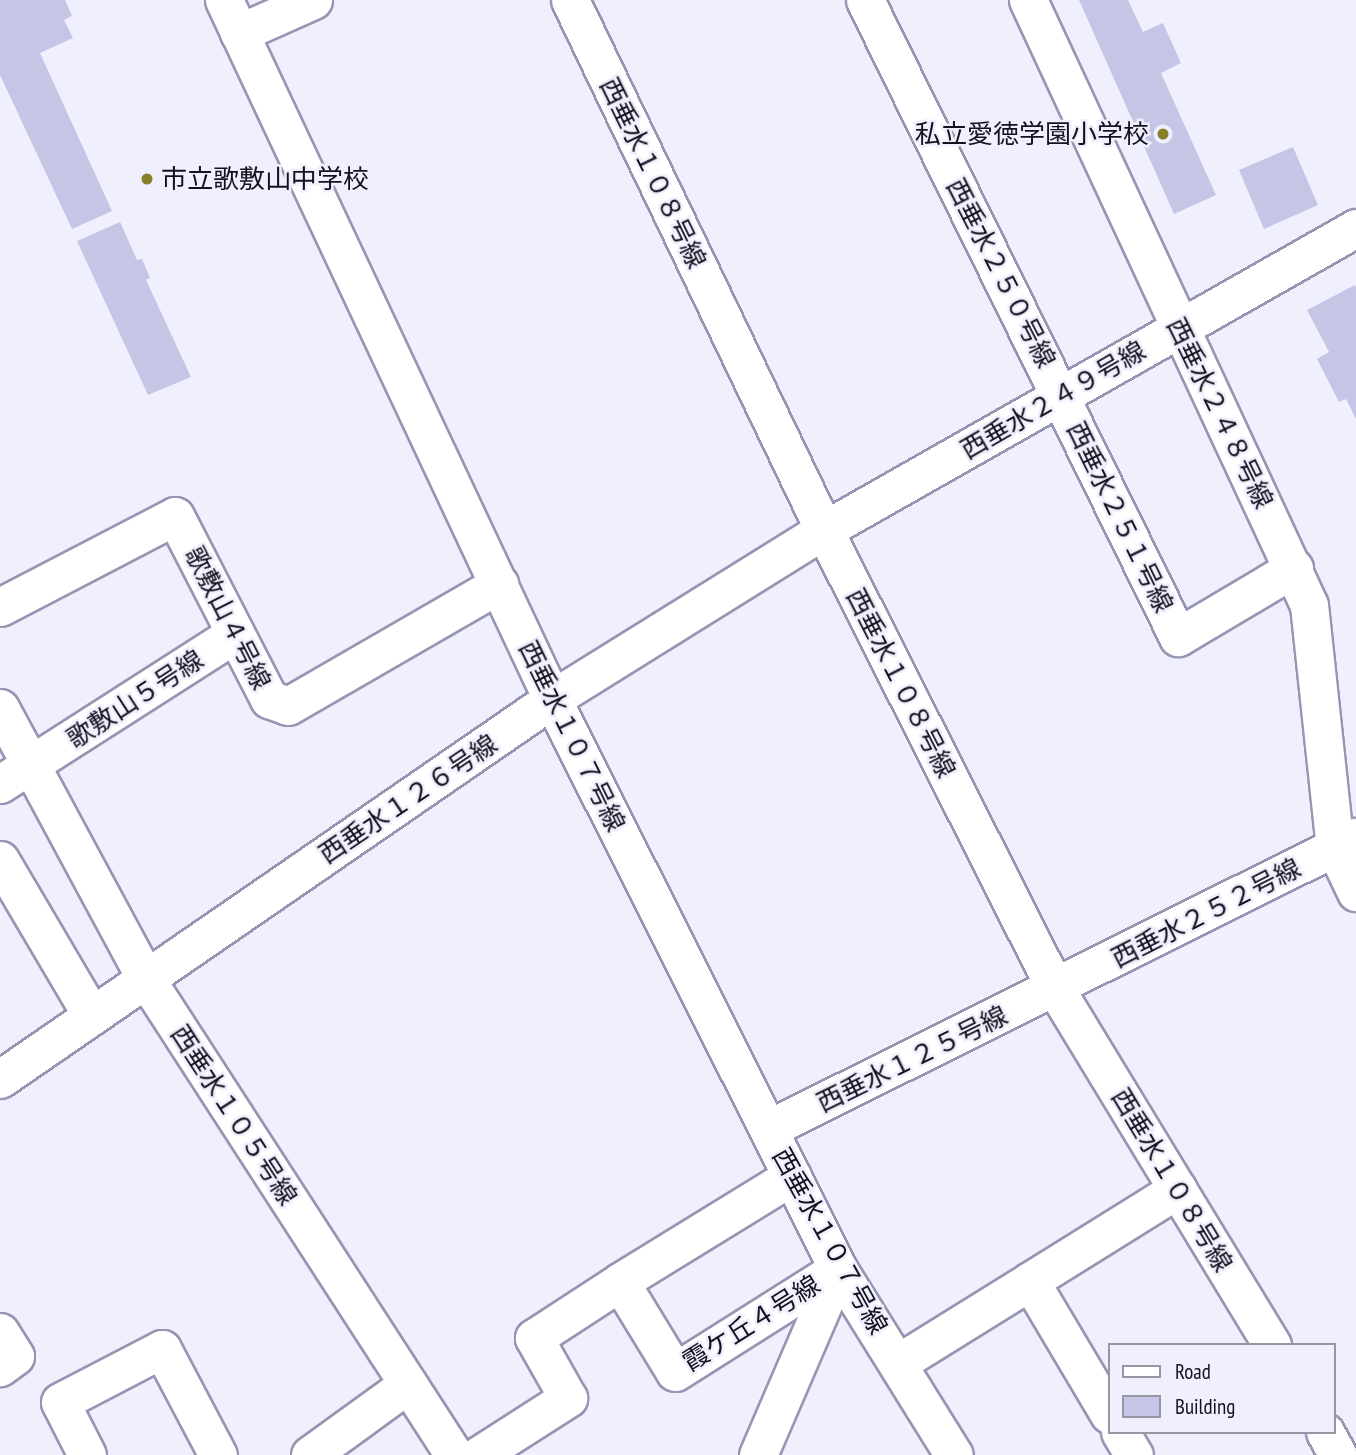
<!DOCTYPE html>
<html>
<head>
<meta charset="utf-8">
<style>
  body { margin:0 }
  #map { position:relative; width:1356px; height:1455px; overflow:hidden; background:#efeffd; font-family:"PT Sans Narrow","Noto Sans JP",sans-serif }
  div>[style] { position:absolute }
  .building>* { inset:0; background:#c6c5e5 }
  .roads { filter:drop-shadow(2px 0 #9695b4) drop-shadow(-2px 0 #9695b4) drop-shadow(0 2px #9695b4) drop-shadow(0 -2px #9695b4) }
  .minor>* { height:37px; margin:-18.5px; padding:0 18.5px; transform-origin:18.5px; border-radius:18.5px; background:#fff }
  .dots>* { width:19px; height:19px; translate:-50% -50%; box-sizing:border-box; border:4px solid #efeffd; border-radius:50% }
  span { translate:-50% -50%; white-space:nowrap; text-align:center; line-height:1.15; -webkit-text-stroke:5px #efeffd; paint-order:stroke }
  .poi-label { font-size:26px; color:#12121d }
  .right { translate:-100% -50%; text-align:right }
  .left { translate:0 -50%; text-align:left }
  .street-label { font-size:26px; color:#12121d }
  .legend { position:absolute; left:1108px; top:1343px; width:228px; height:91px; box-sizing:border-box; background:#efeffd; border:2px solid #9797a3; margin:0; padding:9px 12px; list-style:none; font-size:21px; color:#12121d }
  .legend li { display:flex; align-items:center; gap:14px; height:35px }
  .legend b { width:35px; border:2px solid #9797a3 }
</style>
</head>
<body>
<div id="map">
  <div class="building">
    <div style="clip-path:polygon(0 0,65px 0,72px 16px,64px 20px,73px 38px,40px 53px,112px 211px,72px 229px,0 75px)"></div>
    <div style="clip-path:polygon(1079px 0,1128px 0,1143px 32px,1163px 23px,1181px 63px,1161px 73px,1216px 195px,1174px 214px)"></div>
    <div style="clip-path:polygon(1293px 147px,1318px 205px,1264px 229px,1239px 170px)"></div>
    <div style="clip-path:polygon(120px 222px,137px 260px,142px 259px,150px 278px,146px 280px,191px 377px,148px 395px,77px 241px)"></div>
    <div style="clip-path:polygon(1355px 285px,1356px 287px,1356px 419px,1346px 399px,1339px 402px,1317px 359px,1329px 352px,1307px 310px)"></div>
  </div>
  <div class="roads">
    <div class="minor">
      <div style="left:224px;top:0;width:772px;rotate:64.86deg"></div>
      <div style="left:552px;top:699px;width:638px;rotate:63.35deg"></div>
      <div style="left:838px;top:1269px;width:219px;rotate:58.1deg"></div>
      <div style="left:570px;top:0;width:588px;rotate:64.39deg"></div>
      <div style="left:824px;top:530px;width:513px;rotate:63.24deg"></div>
      <div style="left:1055px;top:988px;width:418px;rotate:58.7deg"></div>
      <div style="left:865px;top:0;width:710px;rotate:63.83deg"></div>
      <div style="left:1178px;top:637px;width:135px;rotate:-30.7deg"></div>
      <div style="left:1028px;top:0;width:667px;rotate:65.09deg"></div>
      <div style="left:1309px;top:605px;width:244px;rotate:83.9deg"></div>
      <div style="left:1335px;top:848px;width:49px;rotate:64.5deg"></div>
      <div style="left:239px;top:33px;width:81px;rotate:-24deg"></div>
      <div style="left:0;top:607px;width:197px;rotate:-27.5deg"></div>
      <div style="left:175px;top:516px;width:206px;rotate:62.8deg"></div>
      <div style="left:269px;top:699px;width:20px;rotate:20deg"></div>
      <div style="left:288px;top:706px;width:244px;rotate:-30deg"></div>
      <div style="left:0;top:708px;width:308px;rotate:61.7deg"></div>
      <div style="left:146px;top:979px;width:567px;rotate:57.09deg"></div>
      <div style="left:0;top:784px;width:279px;rotate:-32.6deg"></div>
      <div style="left:0;top:860px;width:181px;rotate:59.5deg"></div>
      <div style="left:0;top:1079px;width:670px;rotate:-34.54deg"></div>
      <div style="left:552px;top:699px;width:320px;rotate:-31.9deg"></div>
      <div style="left:824px;top:530px;width:612px;rotate:-29.58deg"></div>
      <div style="left:768px;top:1129px;width:656px;rotate:-26.45deg"></div>
      <div style="left:792px;top:1176px;width:202px;rotate:148.4deg"></div>
      <div style="left:620px;top:1282px;width:105px;rotate:58.6deg"></div>
      <div style="left:675px;top:1372px;width:193px;rotate:-32.3deg"></div>
      <div style="left:1030px;top:1281px;width:174px;rotate:-31.9deg"></div>
      <div style="left:0;top:1332px;width:28px;rotate:58deg"></div>
      <div style="left:15px;top:1356px;width:19px;rotate:144deg"></div>
      <div style="left:898px;top:1363px;width:155px;rotate:-31.8deg"></div>
      <div style="left:1030px;top:1281px;width:155px;rotate:59.3deg"></div>
      <div style="left:1120px;top:1432px;width:27px;rotate:59deg"></div>
      <div style="left:1325px;top:1432px;width:26px;rotate:61deg"></div>
      <div style="left:87px;top:1455px;width:59px;rotate:-117deg"></div>
      <div style="left:60px;top:1402px;width:115px;rotate:-27.5deg"></div>
      <div style="left:162px;top:1349px;width:120px;rotate:62.2deg"></div>
      <div style="left:310px;top:1455px;width:121px;rotate:-35.9deg"></div>
      <div style="left:479px;top:1455px;width:106px;rotate:-32.6deg"></div>
      <div style="left:568px;top:1398px;width:69px;rotate:-119.5deg"></div>
      <div style="left:534px;top:1338px;width:103px;rotate:-33.1deg"></div>
      <div style="left:758px;top:1455px;width:202px;rotate:-66.7deg"></div>
    </div>
  </div>
  <div class="dots">
    <div style="left:1163px;top:134px;background:#868129"></div>
    <div style="left:147px;top:179px;background:#868129"></div>
  </div>
  <div class="poi-label">
    <span class="right" style="left:1149px;top:134px">私立愛徳学園小学校</span>
    <span class="left" style="left:161px;top:179px">市立歌敷山中学校</span>
  </div>
  <div class="street-label">
    <span style="left:653px;top:173px;rotate:64deg">西垂水１０８号線</span>
    <span style="left:1001px;top:273px;rotate:63deg">西垂水２５０号線</span>
    <span style="left:1053px;top:400px;rotate:-30deg">西垂水２４９号線</span>
    <span style="left:1220px;top:413px;rotate:64deg">西垂水２４８号線</span>
    <span style="left:1120px;top:517px;rotate:64deg">西垂水２５１号線</span>
    <span style="left:228px;top:618px;rotate:63deg">歌敷山４号線</span>
    <span style="left:901px;top:683px;rotate:63deg">西垂水１０８号線</span>
    <span style="left:135px;top:699px;rotate:-33deg">歌敷山５号線</span>
    <span style="left:572px;top:736px;rotate:64deg">西垂水１０７号線</span>
    <span style="left:408px;top:799px;rotate:-34deg">西垂水１２６号線</span>
    <span style="left:1206px;top:913px;rotate:-27deg">西垂水２５２号線</span>
    <span style="left:912px;top:1059px;rotate:-26deg">西垂水１２５号線</span>
    <span style="left:234px;top:1115px;rotate:57deg">西垂水１０５号線</span>
    <span style="left:1172px;top:1180px;rotate:59deg">西垂水１０８号線</span>
    <span style="left:830px;top:1241px;rotate:61deg">西垂水１０７号線</span>
    <span style="left:751px;top:1323px;rotate:-32deg">霞ケ丘４号線</span>
  </div>
  <ul class="legend">
  <li><b style="height:9px;background:#fff"></b>Road</li>
  <li><b style="height:19px;background:#c6c5e5"></b>Building</li>
  </ul>
</div>
</body>
</html>
